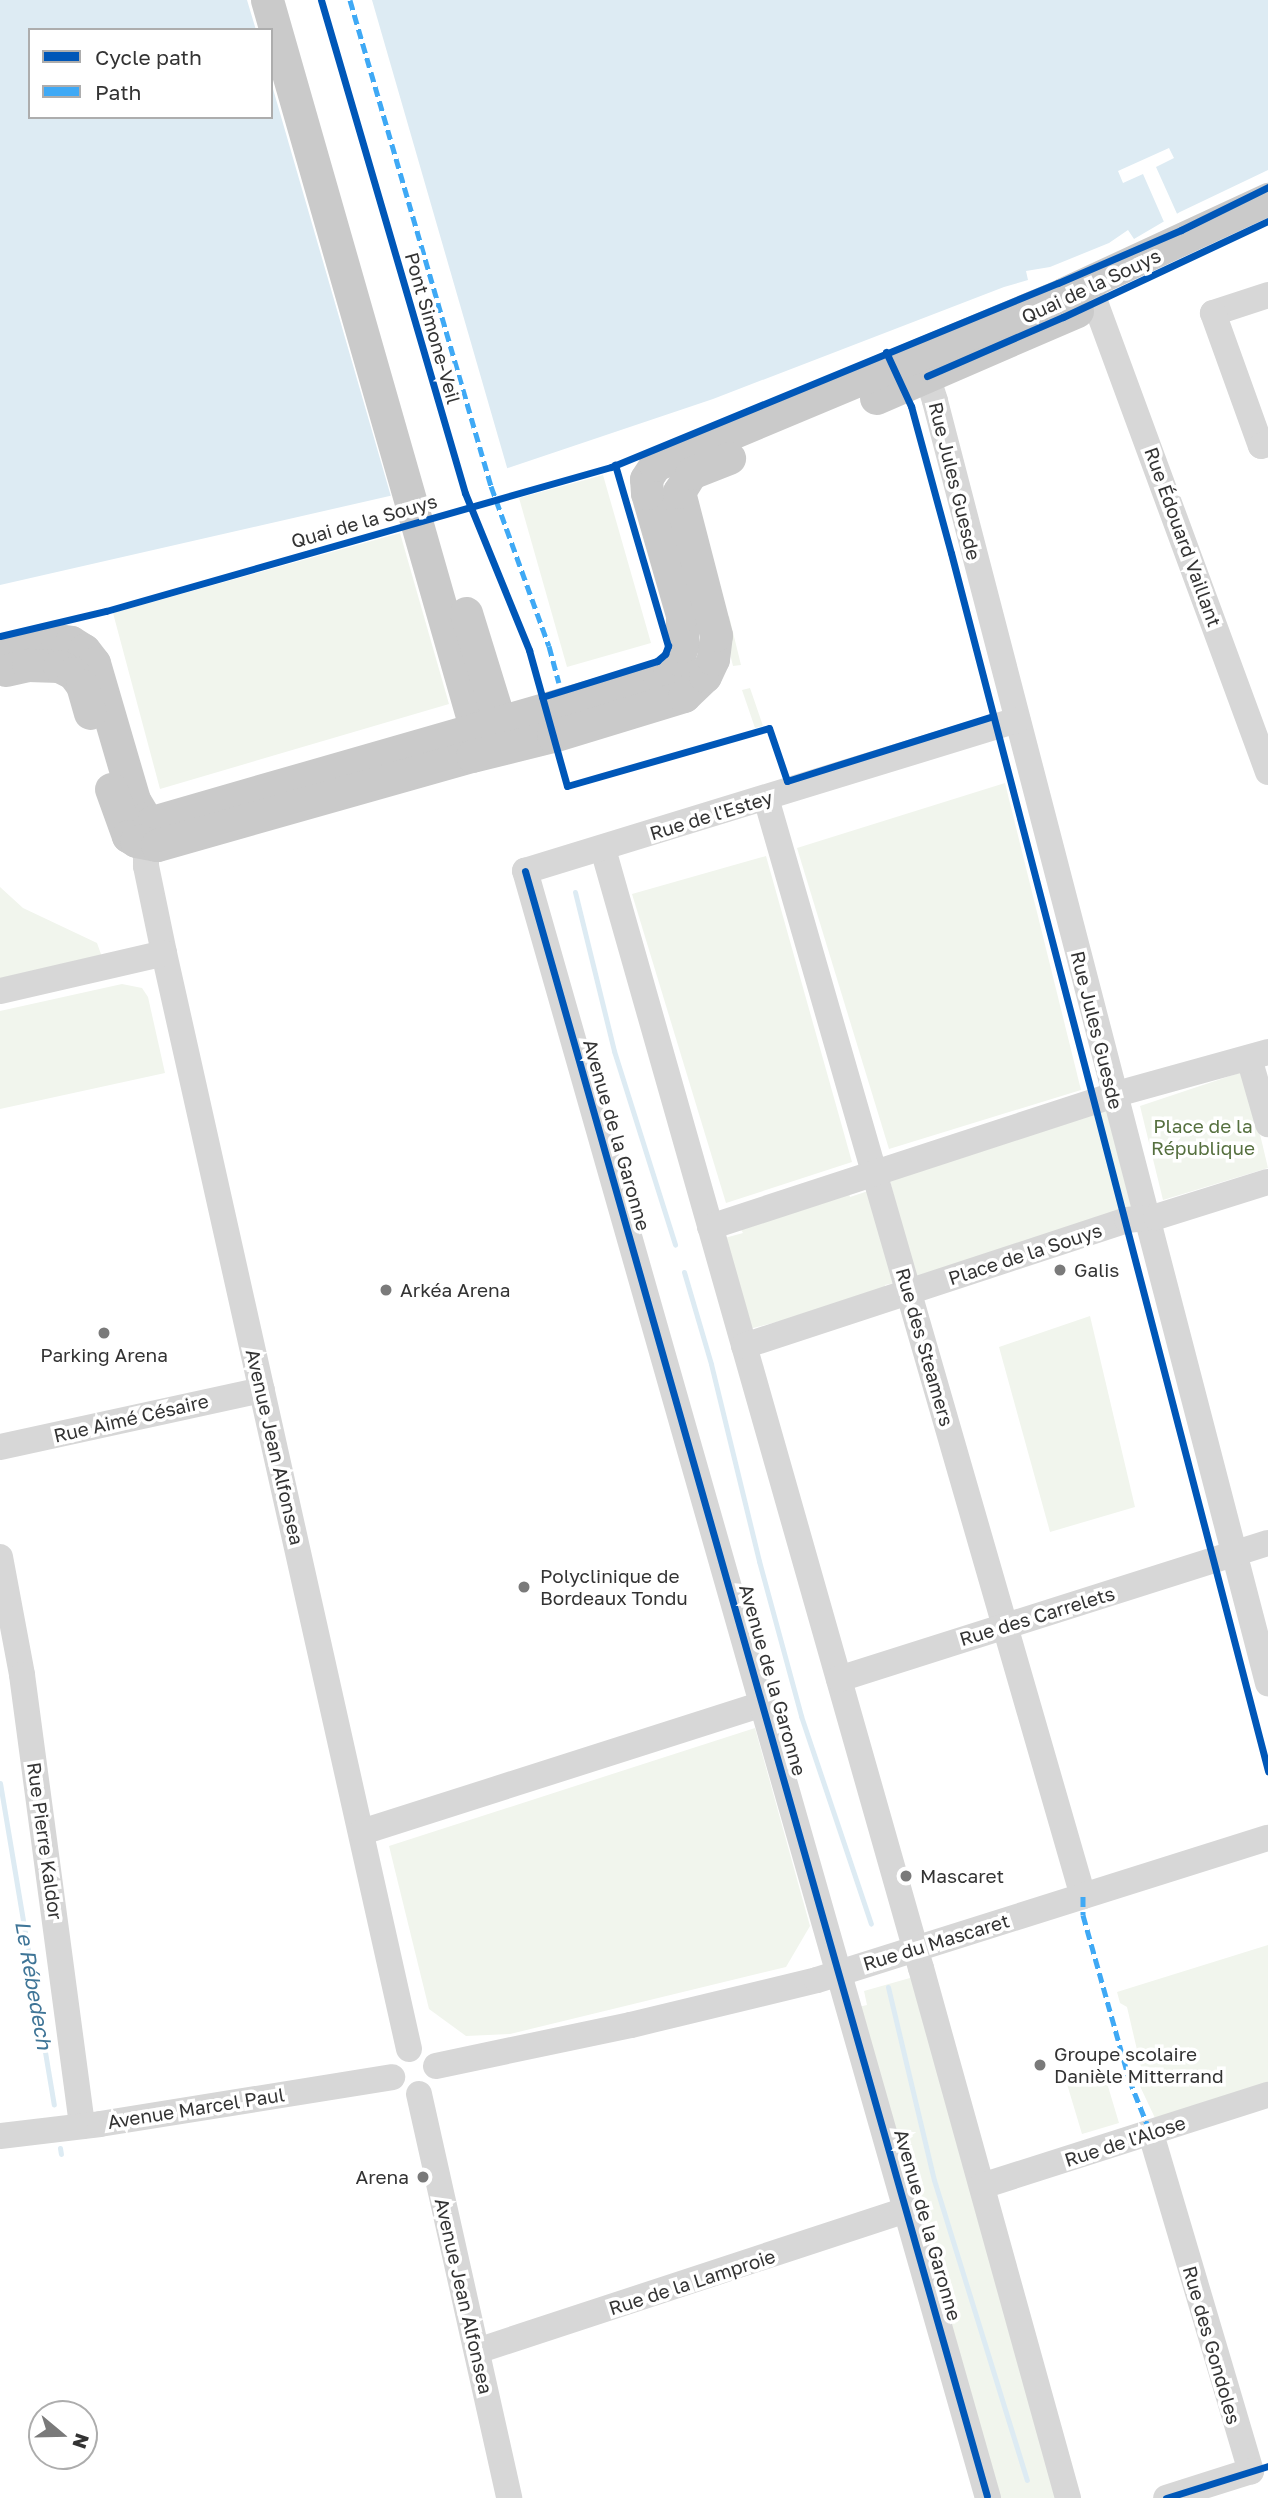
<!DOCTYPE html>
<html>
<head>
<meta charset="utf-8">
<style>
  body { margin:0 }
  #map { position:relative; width:1268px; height:2498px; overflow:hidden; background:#fff; font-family:"Golos Text",sans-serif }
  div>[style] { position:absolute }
  .green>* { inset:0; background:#f1f5ed }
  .water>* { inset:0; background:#ddebf3 }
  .pier>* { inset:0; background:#fff }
  .stream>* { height:5px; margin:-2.5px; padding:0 2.5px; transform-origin:2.5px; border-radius:2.5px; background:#ddebf3 }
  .minor>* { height:26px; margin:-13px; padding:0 13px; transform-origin:13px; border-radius:13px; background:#d7d7d7 }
  .major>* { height:33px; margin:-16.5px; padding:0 16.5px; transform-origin:16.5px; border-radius:16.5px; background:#cacaca }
  .quiet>* { height:5px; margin-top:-2.5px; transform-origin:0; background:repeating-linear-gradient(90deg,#3fa9f5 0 10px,transparent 0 15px) }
  .cycleway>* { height:7px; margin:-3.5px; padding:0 3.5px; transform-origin:3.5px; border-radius:3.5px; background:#0057b8 }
  .dots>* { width:19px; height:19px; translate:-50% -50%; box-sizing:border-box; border:4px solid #fff; border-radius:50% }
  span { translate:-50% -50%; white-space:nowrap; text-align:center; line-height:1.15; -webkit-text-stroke:7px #fff; paint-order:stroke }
  .street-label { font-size:19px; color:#333 }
  .park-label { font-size:19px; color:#56703f }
  .poi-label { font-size:19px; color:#333 }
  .left { translate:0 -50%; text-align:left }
  .right { translate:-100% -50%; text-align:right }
  .water-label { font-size:21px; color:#3f7597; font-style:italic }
  .legend { position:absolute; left:28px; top:28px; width:245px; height:91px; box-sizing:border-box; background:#fff; border:2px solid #adadad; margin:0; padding:9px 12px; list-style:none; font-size:21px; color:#333 }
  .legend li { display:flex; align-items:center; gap:14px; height:35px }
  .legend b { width:35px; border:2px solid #adadad }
  .north { position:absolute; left:28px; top:2400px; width:70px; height:70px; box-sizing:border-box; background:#fff; border:2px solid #adadad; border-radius:50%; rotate:109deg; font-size:19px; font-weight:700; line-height:28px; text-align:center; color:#333 }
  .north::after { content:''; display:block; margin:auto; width:24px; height:32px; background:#7a7a7a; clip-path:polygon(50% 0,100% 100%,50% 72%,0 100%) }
</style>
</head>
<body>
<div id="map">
  <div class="green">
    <div style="clip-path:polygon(603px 475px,651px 643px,567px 667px,519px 498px)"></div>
    <div style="clip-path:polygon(400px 533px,449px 704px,160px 789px,113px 613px)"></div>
    <div style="clip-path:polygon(729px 616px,741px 665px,733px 666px,721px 618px)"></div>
    <div style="clip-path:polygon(750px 688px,763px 726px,755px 728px,742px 690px)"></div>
    <div style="clip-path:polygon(1005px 783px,1081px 1090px,889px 1149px,797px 848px)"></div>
    <div style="clip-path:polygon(766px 856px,852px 1162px,726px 1203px,632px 894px)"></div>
    <div style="clip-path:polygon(0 887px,23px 908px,97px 943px,102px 957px,0 980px)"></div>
    <div style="clip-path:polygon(122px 984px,142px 988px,148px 997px,165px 1073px,0 1109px,0 1011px)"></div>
    <div style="clip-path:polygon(1245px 1071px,1268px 1168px,1163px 1200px,1140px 1106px)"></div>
    <div style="clip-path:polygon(1106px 1108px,1133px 1213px,916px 1280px,889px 1177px)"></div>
    <div style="clip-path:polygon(848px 1188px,850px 1197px,871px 1190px,898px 1282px,885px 1285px,886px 1294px,745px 1330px,721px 1239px,743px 1233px,738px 1224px)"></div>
    <div style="clip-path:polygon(1090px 1316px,1135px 1507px,1050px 1532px,999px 1347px)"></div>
    <div style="clip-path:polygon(755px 1728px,810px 1926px,786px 1967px,510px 2034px,466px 2036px,429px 2009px,389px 1846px)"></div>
    <div style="clip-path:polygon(1268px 1945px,1268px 2082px,1155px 2118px,1138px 2082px,1137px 2076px,1141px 2067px,1127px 2007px,1120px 2003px,1117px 1992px)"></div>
    <div style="clip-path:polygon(917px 1976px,1057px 2498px,994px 2498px,854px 2008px,867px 2005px,864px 1991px)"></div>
    <div style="clip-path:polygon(1104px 2073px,1119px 2123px,1082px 2134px,1067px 2084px)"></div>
  </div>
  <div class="water">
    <div style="clip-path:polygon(evenodd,0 0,1268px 0,1268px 170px,1180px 212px,1134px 239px,1128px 230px,1109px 243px,1050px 267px,1026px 271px,1028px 280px,1004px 287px,713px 399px,499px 471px,0 585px,0 0,30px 30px,271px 30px,271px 117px,30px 117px,30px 30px)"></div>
  </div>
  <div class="pier">
    <div style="clip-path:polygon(247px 0,372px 0,508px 471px,392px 500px,271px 82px,271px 30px,256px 30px)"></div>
    <div style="clip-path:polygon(1169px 148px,1174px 158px,1156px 167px,1178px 216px,1164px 222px,1143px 174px,1123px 183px,1118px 171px)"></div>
  </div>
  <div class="stream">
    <div style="left:575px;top:892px;width:164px;rotate:76.2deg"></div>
    <div style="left:614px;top:1051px;width:203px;rotate:72.5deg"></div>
    <div style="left:684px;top:1272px;width:96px;rotate:73.6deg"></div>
    <div style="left:711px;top:1364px;width:203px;rotate:76.3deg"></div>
    <div style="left:759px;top:1561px;width:161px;rotate:74.8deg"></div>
    <div style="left:801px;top:1716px;width:219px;rotate:71.4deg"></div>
    <div style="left:0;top:1783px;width:326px;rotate:80.5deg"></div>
    <div style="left:888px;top:1987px;width:198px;rotate:76.6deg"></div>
    <div style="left:934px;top:2180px;width:314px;rotate:72.8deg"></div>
    <div style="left:60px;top:2148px;width:6px;rotate:81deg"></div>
  </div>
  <div class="minor">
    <div style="left:1088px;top:283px;width:521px;rotate:69.79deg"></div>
    <div style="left:1268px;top:295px;width:58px;rotate:161.9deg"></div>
    <div style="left:1213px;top:313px;width:141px;rotate:70.2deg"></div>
    <div style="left:1261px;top:446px;width:7px;rotate:-16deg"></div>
    <div style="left:910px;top:367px;width:19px;rotate:28deg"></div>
    <div style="left:927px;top:376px;width:26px;rotate:72deg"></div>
    <div style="left:935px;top:401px;width:1325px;rotate:75.44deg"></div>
    <div style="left:766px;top:798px;width:1143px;rotate:73.9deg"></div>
    <div style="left:151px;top:824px;width:21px;rotate:104deg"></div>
    <div style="left:146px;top:844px;width:22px;rotate:90deg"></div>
    <div style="left:146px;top:866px;width:89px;rotate:78.3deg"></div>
    <div style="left:164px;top:953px;width:1123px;rotate:77.4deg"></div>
    <div style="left:603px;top:849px;width:1163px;rotate:74.14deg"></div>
    <div style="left:921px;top:1968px;width:550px;rotate:74.5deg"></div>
    <div style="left:0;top:991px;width:168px;rotate:-13deg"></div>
    <div style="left:1249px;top:1058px;width:69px;rotate:73.9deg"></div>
    <div style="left:710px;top:1227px;width:424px;rotate:-18.1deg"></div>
    <div style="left:1113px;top:1095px;width:161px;rotate:-15.5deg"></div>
    <div style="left:744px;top:1346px;width:403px;rotate:-18.2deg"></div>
    <div style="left:1127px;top:1220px;width:29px;rotate:-6deg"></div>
    <div style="left:1156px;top:1217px;width:117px;rotate:-17.4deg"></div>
    <div style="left:0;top:1447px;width:268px;rotate:-12.3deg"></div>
    <div style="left:0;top:1557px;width:120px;rotate:79.4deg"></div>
    <div style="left:22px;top:1675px;width:455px;rotate:82.4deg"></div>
    <div style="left:839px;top:1679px;width:450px;rotate:-17.6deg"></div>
    <div style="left:362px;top:1832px;width:421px;rotate:-17.7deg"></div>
    <div style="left:436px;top:2066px;width:199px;rotate:-11.9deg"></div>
    <div style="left:631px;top:2025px;width:191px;rotate:-13.6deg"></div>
    <div style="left:817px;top:1980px;width:473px;rotate:-17.5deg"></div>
    <div style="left:419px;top:2094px;width:414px;rotate:77.4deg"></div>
    <div style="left:1151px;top:2134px;width:352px;rotate:73.5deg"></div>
    <div style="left:1251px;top:2471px;width:89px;rotate:162.4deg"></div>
    <div style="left:0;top:2136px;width:101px;rotate:-6.8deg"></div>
    <div style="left:100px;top:2124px;width:296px;rotate:-9.1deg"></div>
    <div style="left:982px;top:2186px;width:300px;rotate:-17.7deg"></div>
    <div style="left:477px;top:2351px;width:452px;rotate:-18.2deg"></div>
    <div style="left:988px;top:2498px;width:1692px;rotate:-105.88deg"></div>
    <div style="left:525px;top:871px;width:515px;rotate:-17.06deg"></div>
  </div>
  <div class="major">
    <div style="left:267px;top:0;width:778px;rotate:74.03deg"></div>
    <div style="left:876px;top:398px;width:219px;rotate:-23.4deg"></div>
    <div style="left:466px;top:613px;width:135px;rotate:72.8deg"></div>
    <div style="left:0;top:651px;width:58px;rotate:-10.9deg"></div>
    <div style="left:57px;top:640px;width:14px;rotate:8deg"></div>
    <div style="left:71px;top:642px;width:15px;rotate:32deg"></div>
    <div style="left:84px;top:650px;width:16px;rotate:52deg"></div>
    <div style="left:94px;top:663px;width:143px;rotate:73.7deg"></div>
    <div style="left:134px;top:800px;width:21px;rotate:59deg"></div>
    <div style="left:145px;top:818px;width:8px;rotate:30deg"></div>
    <div style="left:152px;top:822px;width:528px;rotate:-16.06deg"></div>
    <div style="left:659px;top:676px;width:12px;rotate:-31deg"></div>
    <div style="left:669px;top:670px;width:14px;rotate:-51deg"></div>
    <div style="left:678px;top:659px;width:14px;rotate:-73deg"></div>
    <div style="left:682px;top:646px;width:31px;rotate:-90deg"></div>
    <div style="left:682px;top:615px;width:127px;rotate:-106deg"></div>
    <div style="left:647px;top:493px;width:14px;rotate:-94deg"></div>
    <div style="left:646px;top:479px;width:17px;rotate:-57deg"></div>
    <div style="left:655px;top:465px;width:442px;rotate:-22.7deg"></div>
    <div style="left:1063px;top:294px;width:226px;rotate:-24.9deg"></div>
    <div style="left:6px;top:670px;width:23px;rotate:-13deg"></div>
    <div style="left:28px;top:665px;width:31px;rotate:2deg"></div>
    <div style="left:59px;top:666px;width:16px;rotate:27deg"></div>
    <div style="left:73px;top:673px;width:15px;rotate:53deg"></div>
    <div style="left:82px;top:685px;width:29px;rotate:74deg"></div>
    <div style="left:111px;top:789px;width:50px;rotate:70.1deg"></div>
    <div style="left:128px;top:836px;width:9px;rotate:32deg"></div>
    <div style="left:136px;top:841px;width:21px;rotate:11deg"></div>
    <div style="left:157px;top:845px;width:327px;rotate:-15.8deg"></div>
    <div style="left:472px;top:756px;width:83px;rotate:-13.9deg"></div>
    <div style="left:553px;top:736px;width:137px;rotate:-17deg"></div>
    <div style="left:684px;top:696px;width:29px;rotate:-44deg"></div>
    <div style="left:705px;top:676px;width:19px;rotate:-65deg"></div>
    <div style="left:713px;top:659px;width:24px;rotate:-83deg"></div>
    <div style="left:716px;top:635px;width:148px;rotate:-104.5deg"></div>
    <div style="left:679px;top:492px;width:22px;rotate:-58deg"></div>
    <div style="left:691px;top:473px;width:41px;rotate:-21.5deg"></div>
  </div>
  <div class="quiet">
    <div style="left:350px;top:0;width:506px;rotate:73.82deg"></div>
    <div style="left:491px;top:486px;width:170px;rotate:70.1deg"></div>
    <div style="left:549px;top:646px;width:38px;rotate:75deg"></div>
    <div style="left:1083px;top:1896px;width:19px;rotate:90deg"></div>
    <div style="left:1083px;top:1915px;width:170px;rotate:74.3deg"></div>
    <div style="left:1129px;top:2079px;width:59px;rotate:68.2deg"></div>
  </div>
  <div class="cycleway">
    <div style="left:321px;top:0;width:514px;rotate:73.72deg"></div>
    <div style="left:465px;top:493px;width:170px;rotate:67.8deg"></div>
    <div style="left:529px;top:650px;width:141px;rotate:74.4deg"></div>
    <div style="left:567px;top:786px;width:210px;rotate:-16deg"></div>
    <div style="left:769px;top:728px;width:56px;rotate:71.2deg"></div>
    <div style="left:787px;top:781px;width:216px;rotate:-17.5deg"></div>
    <div style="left:886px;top:352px;width:60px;rotate:65.2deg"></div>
    <div style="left:911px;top:406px;width:152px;rotate:74.8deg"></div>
    <div style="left:951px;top:553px;width:1259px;rotate:75.41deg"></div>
    <div style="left:927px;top:376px;width:148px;rotate:-23.5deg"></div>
    <div style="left:1063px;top:317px;width:226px;rotate:-25.1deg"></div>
    <div style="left:0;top:636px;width:109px;rotate:-13.3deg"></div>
    <div style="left:106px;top:611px;width:525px;rotate:-15.92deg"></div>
    <div style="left:611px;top:467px;width:483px;rotate:-22.4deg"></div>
    <div style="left:1058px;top:283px;width:134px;rotate:-23.3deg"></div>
    <div style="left:1181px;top:230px;width:97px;rotate:-26.3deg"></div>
    <div style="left:542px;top:697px;width:121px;rotate:-17.4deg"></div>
    <div style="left:657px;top:661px;width:11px;rotate:-41deg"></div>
    <div style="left:665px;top:654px;width:9px;rotate:-69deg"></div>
    <div style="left:668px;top:646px;width:189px;rotate:-106.3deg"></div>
    <div style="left:525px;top:871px;width:1689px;rotate:74.13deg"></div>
    <div style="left:1166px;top:2498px;width:107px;rotate:-17.4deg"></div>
  </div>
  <div class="dots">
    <div style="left:1060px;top:1270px;background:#7a7a7a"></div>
    <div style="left:386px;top:1290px;background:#7a7a7a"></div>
    <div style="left:104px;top:1333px;background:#7a7a7a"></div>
    <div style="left:524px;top:1587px;background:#7a7a7a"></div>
    <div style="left:906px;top:1876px;background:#7a7a7a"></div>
    <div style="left:1040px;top:2065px;background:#7a7a7a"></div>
    <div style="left:423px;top:2177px;background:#7a7a7a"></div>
  </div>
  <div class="street-label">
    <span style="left:1091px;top:286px;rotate:-25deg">Quai de la Souys</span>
    <span style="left:433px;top:328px;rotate:74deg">Pont Simone-Veil</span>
    <span style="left:955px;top:481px;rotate:76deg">Rue Jules Guesde</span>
    <span style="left:364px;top:521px;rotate:-16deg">Quai de la Souys</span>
    <span style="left:1183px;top:537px;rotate:70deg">Rue Édouard Vaillant</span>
    <span style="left:711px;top:815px;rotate:-17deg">Rue de l'Estey</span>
    <span style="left:1097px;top:1030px;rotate:76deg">Rue Jules Guesde</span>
    <span style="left:617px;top:1135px;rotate:74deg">Avenue de la Garonne</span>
    <span style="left:1025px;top:1254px;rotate:-18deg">Place de la Souys</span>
    <span style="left:925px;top:1347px;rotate:74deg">Rue des Steamers</span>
    <span style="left:131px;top:1418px;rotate:-13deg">Rue Aimé Césaire</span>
    <span style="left:275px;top:1447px;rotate:77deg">Avenue Jean Alfonsea</span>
    <span style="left:1037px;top:1616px;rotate:-17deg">Rue des Carrelets</span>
    <span style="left:773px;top:1680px;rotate:74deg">Avenue de la Garonne</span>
    <span style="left:45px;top:1841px;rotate:82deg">Rue Pierre Kaldor</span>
    <span style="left:936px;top:1942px;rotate:-17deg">Rue du Mascaret</span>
    <span style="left:196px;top:2108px;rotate:-9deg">Avenue Marcel Paul</span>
    <span style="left:1125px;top:2141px;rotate:-18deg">Rue de l'Alose</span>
    <span style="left:928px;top:2225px;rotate:74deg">Avenue de la Garonne</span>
    <span style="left:692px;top:2282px;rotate:-18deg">Rue de la Lamproie</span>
    <span style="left:464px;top:2296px;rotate:77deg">Avenue Jean Alfonsea</span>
    <span style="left:1212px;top:2345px;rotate:74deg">Rue des Gondoles</span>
  </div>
  <div class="park-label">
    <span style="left:1203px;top:1137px">Place de la<br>République</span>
  </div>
  <div class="poi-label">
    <span class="left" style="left:1074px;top:1270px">Galis</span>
    <span class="left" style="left:400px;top:1290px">Arkéa Arena</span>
    <span style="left:104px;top:1355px">Parking Arena</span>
    <span class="left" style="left:540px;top:1587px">Polyclinique de<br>Bordeaux Tondu</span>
    <span class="left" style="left:920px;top:1876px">Mascaret</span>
    <span class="left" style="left:1054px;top:2065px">Groupe scolaire<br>Danièle Mitterrand</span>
    <span class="right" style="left:409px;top:2177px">Arena</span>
  </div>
  <div class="water-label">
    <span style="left:34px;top:1985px;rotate:80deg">Le Rébedech</span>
  </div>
  <ul class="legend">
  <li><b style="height:9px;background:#0057b8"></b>Cycle path</li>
  <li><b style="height:9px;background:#3fa9f5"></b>Path</li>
  </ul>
  <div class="north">N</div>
</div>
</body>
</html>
